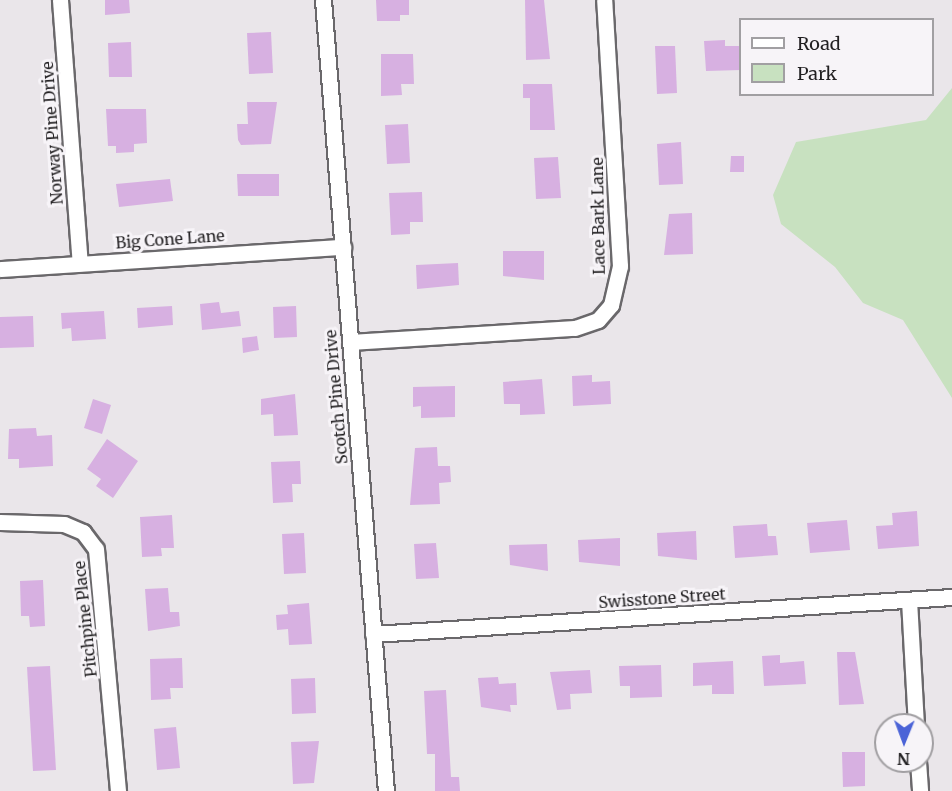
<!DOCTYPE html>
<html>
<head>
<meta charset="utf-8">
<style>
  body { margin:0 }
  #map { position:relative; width:952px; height:791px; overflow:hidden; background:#eae6ea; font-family:Merriweather,serif }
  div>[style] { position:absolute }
  .green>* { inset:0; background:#c8e1c0 }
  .building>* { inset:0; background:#d7b0e1 }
  .roads { filter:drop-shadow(2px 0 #6a686b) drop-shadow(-2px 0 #6a686b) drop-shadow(0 2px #6a686b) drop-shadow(0 -2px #6a686b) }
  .minor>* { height:15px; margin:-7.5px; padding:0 7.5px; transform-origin:7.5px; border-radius:7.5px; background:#fff }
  span { translate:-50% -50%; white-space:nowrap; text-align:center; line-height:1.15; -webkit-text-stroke:6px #f7f4f8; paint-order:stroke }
  .street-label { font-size:16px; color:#211f21 }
  .legend { position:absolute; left:739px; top:18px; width:195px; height:78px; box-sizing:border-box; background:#f7f4f8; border:2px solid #a19fa2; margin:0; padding:8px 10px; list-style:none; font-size:18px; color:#211f21 }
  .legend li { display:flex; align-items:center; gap:12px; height:30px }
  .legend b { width:30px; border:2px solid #a19fa2 }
  .north { position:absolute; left:874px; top:713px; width:60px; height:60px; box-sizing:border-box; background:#f7f4f8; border:2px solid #a19fa2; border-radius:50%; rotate:181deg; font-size:16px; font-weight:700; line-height:24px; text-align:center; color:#211f21 }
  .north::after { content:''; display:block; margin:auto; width:21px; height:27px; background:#4b63d7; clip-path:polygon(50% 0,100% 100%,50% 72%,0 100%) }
</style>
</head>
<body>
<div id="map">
  <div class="green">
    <div style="clip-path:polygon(952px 88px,952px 398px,903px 320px,863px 303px,835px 267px,781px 224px,773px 195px,796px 142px,926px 120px)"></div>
  </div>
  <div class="building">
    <div style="clip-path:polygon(105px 0,129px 0,130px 13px,105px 15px)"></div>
    <div style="clip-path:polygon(376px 0,409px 0,409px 15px,400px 15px,400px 21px,377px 21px)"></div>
    <div style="clip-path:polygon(525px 0,544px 0,550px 59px,526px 60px)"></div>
    <div style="clip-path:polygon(271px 32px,273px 73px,249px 74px,247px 33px)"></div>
    <div style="clip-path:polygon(725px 40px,725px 46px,741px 46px,741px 70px,706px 71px,704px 41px)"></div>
    <div style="clip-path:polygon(131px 42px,132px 77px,109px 77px,108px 43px)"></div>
    <div style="clip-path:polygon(655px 46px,675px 46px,677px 93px,657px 94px)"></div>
    <div style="clip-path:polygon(381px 54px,413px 54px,414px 84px,401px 84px,402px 95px,381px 96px)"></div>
    <div style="clip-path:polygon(523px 84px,552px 84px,555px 130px,530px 130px,530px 98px,523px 98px)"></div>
    <div style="clip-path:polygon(247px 102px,277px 102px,271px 144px,241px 145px,238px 140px,237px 124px,248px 124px)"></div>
    <div style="clip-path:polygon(106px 109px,146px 109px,147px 143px,134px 144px,134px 152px,116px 153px,116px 146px,108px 146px)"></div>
    <div style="clip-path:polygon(408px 124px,410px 163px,387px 164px,385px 125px)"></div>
    <div style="clip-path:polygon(681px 142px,683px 184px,659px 185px,657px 144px)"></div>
    <div style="clip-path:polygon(731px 156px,744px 156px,744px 172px,730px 172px)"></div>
    <div style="clip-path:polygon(558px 157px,561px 198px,536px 199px,534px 158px)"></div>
    <div style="clip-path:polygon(237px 174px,279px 174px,279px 196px,238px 196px)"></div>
    <div style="clip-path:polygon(170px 179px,173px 201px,119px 207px,116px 184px)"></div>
    <div style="clip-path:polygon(422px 192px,423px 222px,410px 222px,410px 234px,391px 235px,389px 193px)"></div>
    <div style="clip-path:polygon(692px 213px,693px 254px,664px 255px,669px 214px)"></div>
    <div style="clip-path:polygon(503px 251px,544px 251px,544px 280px,503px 276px)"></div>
    <div style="clip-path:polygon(458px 263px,459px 285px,417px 289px,416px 265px)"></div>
    <div style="clip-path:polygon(219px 302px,221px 313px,239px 311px,241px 326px,202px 330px,200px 304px)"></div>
    <div style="clip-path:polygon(172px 306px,173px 325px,138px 328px,137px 308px)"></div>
    <div style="clip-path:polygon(296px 306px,297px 337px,274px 338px,273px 307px)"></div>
    <div style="clip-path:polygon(104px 311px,106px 339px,72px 341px,71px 328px,62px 329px,61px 313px)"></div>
    <div style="clip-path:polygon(33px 316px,34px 347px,0 348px,0 317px)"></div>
    <div style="clip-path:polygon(257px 336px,259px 350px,243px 353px,242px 338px)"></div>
    <div style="clip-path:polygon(592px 375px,592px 382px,610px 381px,611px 404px,573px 406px,572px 376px)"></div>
    <div style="clip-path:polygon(542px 379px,545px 414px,520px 415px,520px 404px,504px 404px,503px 382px)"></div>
    <div style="clip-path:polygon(455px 386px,455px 417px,421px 418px,421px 406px,413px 407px,413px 387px)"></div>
    <div style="clip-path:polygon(295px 394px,298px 435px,274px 436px,273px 414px,261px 415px,261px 399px)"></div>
    <div style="clip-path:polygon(93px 399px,111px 405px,102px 434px,84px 428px)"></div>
    <div style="clip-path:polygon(36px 428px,37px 436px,52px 435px,53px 466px,19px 468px,19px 459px,8px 459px,9px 429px)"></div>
    <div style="clip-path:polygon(107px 439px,138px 461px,113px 498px,96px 486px,101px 479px,87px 469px)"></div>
    <div style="clip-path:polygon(437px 447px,438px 466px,450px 466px,451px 482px,439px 483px,440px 504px,410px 505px,415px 448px)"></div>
    <div style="clip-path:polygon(300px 461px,301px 484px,292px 484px,293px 502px,273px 503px,271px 462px)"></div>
    <div style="clip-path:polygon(917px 511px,919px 546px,878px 549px,876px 526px,893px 525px,892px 513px)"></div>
    <div style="clip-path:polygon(172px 515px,174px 548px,161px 548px,162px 556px,142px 557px,140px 517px)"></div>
    <div style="clip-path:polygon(847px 520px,850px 550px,810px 553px,807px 523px)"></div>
    <div style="clip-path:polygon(767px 524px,768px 536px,776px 536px,778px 555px,735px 558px,733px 526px)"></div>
    <div style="clip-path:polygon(696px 531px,697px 560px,658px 556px,657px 533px)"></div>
    <div style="clip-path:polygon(304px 533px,306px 573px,284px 574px,282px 534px)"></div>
    <div style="clip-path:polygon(620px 538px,620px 566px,579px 562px,578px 540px)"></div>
    <div style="clip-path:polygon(436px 543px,439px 578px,416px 579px,414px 544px)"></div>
    <div style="clip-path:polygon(547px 544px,548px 571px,510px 565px,509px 545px)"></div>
    <div style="clip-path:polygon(43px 580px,45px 626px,30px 627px,29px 616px,21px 616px,20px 581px)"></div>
    <div style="clip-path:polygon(168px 588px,170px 612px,179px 612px,180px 626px,148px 631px,145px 589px)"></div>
    <div style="clip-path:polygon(309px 603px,312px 644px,289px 645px,288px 629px,277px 630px,276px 615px,288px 614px,287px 605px)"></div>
    <div style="clip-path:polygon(837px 652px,855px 652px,864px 704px,839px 705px)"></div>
    <div style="clip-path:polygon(780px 655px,780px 663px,804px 661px,806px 684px,764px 686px,762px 656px)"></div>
    <div style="clip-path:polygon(182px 658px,183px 688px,170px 688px,171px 699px,151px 700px,150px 659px)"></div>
    <div style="clip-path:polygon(733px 661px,734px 694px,712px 694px,712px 685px,693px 686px,693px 663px)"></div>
    <div style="clip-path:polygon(661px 665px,662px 697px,630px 698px,630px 686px,620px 686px,619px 666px)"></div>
    <div style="clip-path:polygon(50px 666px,56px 770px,33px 771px,27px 667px)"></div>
    <div style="clip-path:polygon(590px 670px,592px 693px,570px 694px,571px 709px,557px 710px,550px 672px)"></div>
    <div style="clip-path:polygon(498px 677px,499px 684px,516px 683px,517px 705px,510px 705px,511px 712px,481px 707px,478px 678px)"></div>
    <div style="clip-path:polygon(315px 678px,316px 713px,292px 714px,291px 679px)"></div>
    <div style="clip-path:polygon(446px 690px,451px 777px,459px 777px,460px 791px,435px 791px,435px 754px,427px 754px,424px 691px)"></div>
    <div style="clip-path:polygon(176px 727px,180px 768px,157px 770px,154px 729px)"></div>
    <div style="clip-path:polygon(319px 741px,314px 783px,293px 784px,291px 742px)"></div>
    <div style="clip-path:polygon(842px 752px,865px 752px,865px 786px,843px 787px)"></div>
  </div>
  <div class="roads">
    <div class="minor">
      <div style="left:60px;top:0;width:264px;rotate:85.7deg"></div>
      <div style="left:323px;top:0;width:794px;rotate:85.45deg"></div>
      <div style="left:0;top:269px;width:344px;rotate:-3.7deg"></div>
      <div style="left:350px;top:342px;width:225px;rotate:-3.6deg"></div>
      <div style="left:575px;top:328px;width:24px;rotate:-19deg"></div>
      <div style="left:598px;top:320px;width:20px;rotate:-49deg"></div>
      <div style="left:611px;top:305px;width:40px;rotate:-77deg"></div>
      <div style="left:620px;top:266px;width:266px;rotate:-93.4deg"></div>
      <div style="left:0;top:522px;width:64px;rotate:1.8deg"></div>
      <div style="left:64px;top:524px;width:21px;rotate:23deg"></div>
      <div style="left:83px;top:532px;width:21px;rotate:53deg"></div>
      <div style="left:96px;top:549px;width:243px;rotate:84.8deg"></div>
      <div style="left:909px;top:600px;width:125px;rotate:86.8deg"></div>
      <div style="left:373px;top:634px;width:580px;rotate:-3.66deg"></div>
      <div style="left:918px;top:761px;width:30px;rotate:86deg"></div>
    </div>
  </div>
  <div class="street-label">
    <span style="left:52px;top:133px;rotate:-94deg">Norway Pine Drive</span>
    <span style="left:598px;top:216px;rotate:-91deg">Lace Bark Lane</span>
    <span style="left:170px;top:239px;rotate:-4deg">Big Cone Lane</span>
    <span style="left:336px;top:397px;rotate:-95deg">Scotch Pine Drive</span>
    <span style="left:662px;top:598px;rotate:-4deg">Swisstone Street</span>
    <span style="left:85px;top:619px;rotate:-96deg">Pitchpine Place</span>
  </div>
  <ul class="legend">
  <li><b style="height:8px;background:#fff"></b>Road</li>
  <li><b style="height:16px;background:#c8e1c0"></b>Park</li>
  </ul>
  <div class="north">N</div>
</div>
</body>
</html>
